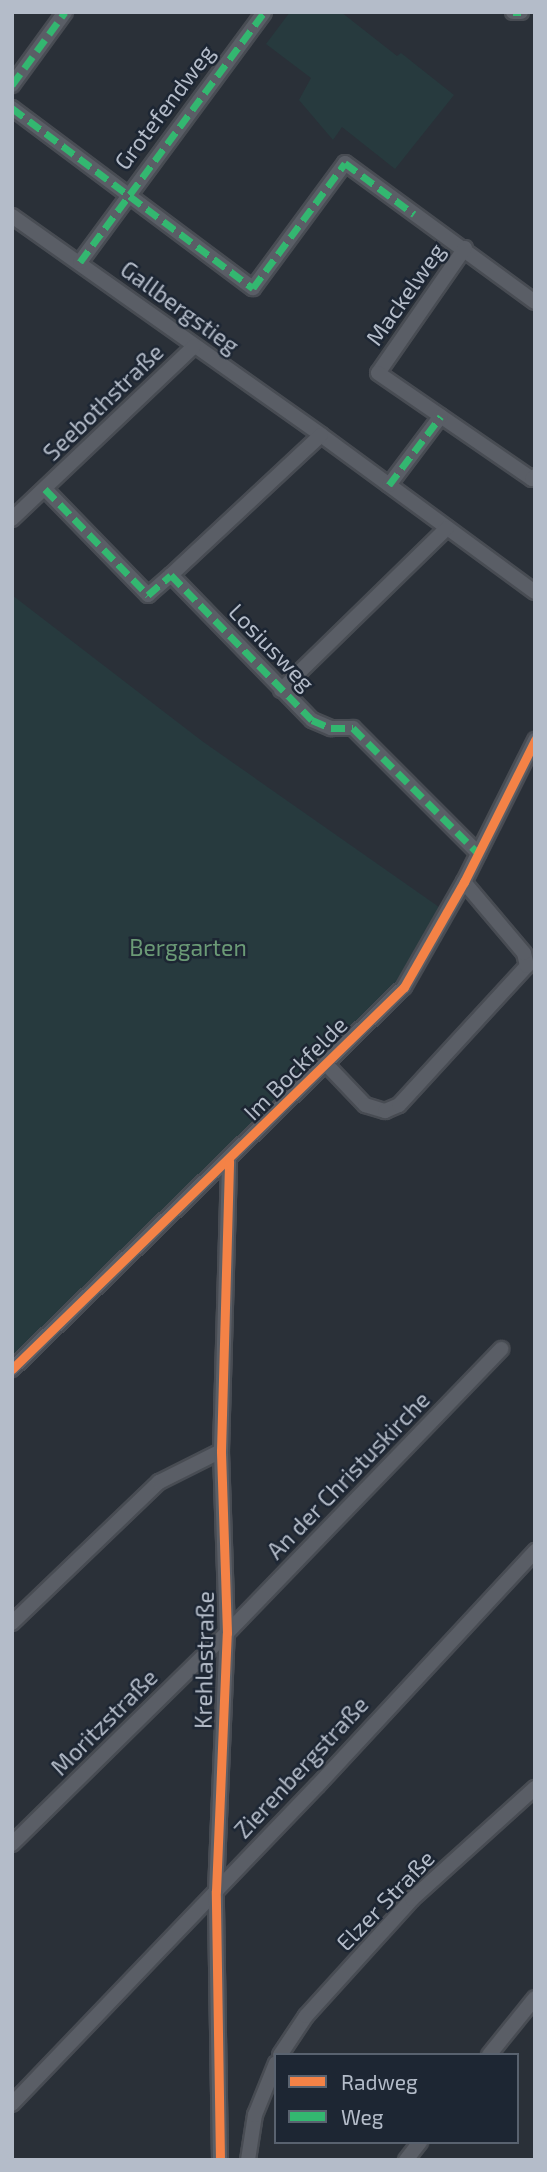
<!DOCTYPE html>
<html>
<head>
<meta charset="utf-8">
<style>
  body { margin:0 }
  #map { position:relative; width:547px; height:2172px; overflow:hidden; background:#2a3038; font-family:"Exo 2",sans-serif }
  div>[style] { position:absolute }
  .green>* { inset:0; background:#273a3e }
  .roads { filter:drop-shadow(2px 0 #484c53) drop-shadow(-2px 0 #484c53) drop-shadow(0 2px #484c53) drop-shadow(0 -2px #484c53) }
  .minor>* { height:14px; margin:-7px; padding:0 7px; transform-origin:7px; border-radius:7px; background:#5a5e66 }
  .quiet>* { height:7px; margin-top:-3.5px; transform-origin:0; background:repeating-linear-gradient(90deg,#33b770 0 14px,transparent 0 21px) }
  .cycleway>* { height:9px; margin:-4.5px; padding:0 4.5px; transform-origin:4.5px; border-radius:4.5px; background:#f48246 }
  span { translate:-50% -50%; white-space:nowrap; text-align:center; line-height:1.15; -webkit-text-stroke:5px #1d2633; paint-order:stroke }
  .street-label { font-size:23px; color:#b4bcc9 }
  .park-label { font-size:23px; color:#6b9a76 }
  .frame { position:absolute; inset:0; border:14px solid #b4bcc9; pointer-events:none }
  .legend { position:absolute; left:274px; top:2053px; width:245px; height:91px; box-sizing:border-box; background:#1d2633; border:2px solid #59626f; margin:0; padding:9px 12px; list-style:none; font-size:21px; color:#b4bcc9 }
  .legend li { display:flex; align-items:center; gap:14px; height:35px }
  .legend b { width:35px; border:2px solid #59626f }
</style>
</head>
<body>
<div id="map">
  <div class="green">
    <div style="clip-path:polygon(290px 12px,341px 12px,397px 56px,401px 53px,454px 95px,395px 169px,342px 127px,333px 140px,299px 100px,311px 78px,266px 44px)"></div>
    <div style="clip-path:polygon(12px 595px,202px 741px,449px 914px,421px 966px,12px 1362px)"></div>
  </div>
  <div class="roads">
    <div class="minor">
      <div style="left:513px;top:12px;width:8px"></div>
      <div style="left:12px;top:85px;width:90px;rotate:-54deg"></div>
      <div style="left:12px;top:108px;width:301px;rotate:36.8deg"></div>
      <div style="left:253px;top:288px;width:155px;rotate:-53.6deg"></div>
      <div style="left:345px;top:163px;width:235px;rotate:36.2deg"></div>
      <div style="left:12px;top:216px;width:379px;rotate:35.3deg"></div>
      <div style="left:321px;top:435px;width:265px;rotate:36.3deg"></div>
      <div style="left:465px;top:248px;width:152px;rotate:124.8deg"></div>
      <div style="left:378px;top:373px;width:187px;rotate:34.5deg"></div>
      <div style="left:532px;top:479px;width:4px;rotate:-45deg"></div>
      <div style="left:80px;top:262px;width:310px;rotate:-53.6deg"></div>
      <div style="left:389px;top:485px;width:86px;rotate:-53deg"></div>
      <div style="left:45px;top:489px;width:148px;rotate:45.8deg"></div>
      <div style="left:148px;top:595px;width:30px;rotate:-41deg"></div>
      <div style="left:171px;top:575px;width:202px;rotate:45.8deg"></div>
      <div style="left:312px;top:720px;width:21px;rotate:23deg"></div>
      <div style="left:331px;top:728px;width:22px"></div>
      <div style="left:353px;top:728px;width:177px;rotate:45deg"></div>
      <div style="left:12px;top:519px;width:251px;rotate:-43.5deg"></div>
      <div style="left:171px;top:575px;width:205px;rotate:-43deg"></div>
      <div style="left:281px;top:690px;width:232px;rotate:-44.3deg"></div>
      <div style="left:326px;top:1064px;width:57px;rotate:46.4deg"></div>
      <div style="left:365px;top:1105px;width:21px;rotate:17deg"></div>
      <div style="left:385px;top:1111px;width:15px;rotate:-23deg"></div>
      <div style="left:399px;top:1105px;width:189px;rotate:-47.4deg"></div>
      <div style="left:527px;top:966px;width:13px;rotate:-103deg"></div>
      <div style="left:524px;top:953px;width:93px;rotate:-130.2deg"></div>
      <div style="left:12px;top:1369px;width:547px;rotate:-44.26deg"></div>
      <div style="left:404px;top:987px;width:121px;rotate:-60.3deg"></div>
      <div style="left:464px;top:882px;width:159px;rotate:-63.4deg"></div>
      <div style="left:12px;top:1623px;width:204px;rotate:-43.8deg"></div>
      <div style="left:159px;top:1482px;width:69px;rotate:-26.6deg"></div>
      <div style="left:12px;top:1844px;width:301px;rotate:-44.5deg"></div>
      <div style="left:227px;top:1633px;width:395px;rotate:-46deg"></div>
      <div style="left:280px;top:2055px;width:47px;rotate:-56.3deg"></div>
      <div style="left:306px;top:2016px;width:158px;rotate:-47.8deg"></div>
      <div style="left:412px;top:1899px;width:166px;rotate:-42.1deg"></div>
      <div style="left:489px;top:2055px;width:73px;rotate:-51.1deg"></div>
      <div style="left:12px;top:2104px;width:441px;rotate:-46.2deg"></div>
      <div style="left:317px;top:1786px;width:321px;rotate:-47.1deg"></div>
      <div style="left:220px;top:2160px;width:269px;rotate:-90.9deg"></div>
      <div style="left:216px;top:1891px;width:258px;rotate:-87.6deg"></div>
      <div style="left:227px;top:1633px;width:182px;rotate:-91.9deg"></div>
      <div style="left:221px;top:1451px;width:290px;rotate:-88.4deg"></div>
      <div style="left:248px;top:2160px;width:46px;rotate:-81.2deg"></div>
      <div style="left:255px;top:2115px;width:56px;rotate:-68deg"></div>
      <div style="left:406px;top:2160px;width:23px;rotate:-52deg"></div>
    </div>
  </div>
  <div class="quiet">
    <div style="left:513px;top:12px;width:8px"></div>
    <div style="left:12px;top:85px;width:90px;rotate:-54deg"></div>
    <div style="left:12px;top:108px;width:301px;rotate:36.8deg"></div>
    <div style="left:253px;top:288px;width:155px;rotate:-53.6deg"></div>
    <div style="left:345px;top:163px;width:86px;rotate:36.5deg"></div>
    <div style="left:80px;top:262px;width:310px;rotate:-53.6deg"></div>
    <div style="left:389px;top:485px;width:86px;rotate:-53deg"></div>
    <div style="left:45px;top:489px;width:148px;rotate:45.8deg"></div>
    <div style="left:148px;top:595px;width:30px;rotate:-41deg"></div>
    <div style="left:171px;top:575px;width:202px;rotate:45.8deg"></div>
    <div style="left:312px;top:720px;width:21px;rotate:23deg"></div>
    <div style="left:331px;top:728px;width:22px"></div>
    <div style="left:353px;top:728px;width:177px;rotate:45deg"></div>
  </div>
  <div class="cycleway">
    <div style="left:12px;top:1369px;width:547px;rotate:-44.26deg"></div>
    <div style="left:404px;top:987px;width:121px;rotate:-60.3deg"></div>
    <div style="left:464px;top:882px;width:159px;rotate:-63.4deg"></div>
    <div style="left:220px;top:2160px;width:269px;rotate:-90.9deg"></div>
    <div style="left:216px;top:1891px;width:258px;rotate:-87.6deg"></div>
    <div style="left:227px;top:1633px;width:182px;rotate:-91.9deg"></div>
    <div style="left:221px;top:1451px;width:290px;rotate:-88.4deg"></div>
  </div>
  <div class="street-label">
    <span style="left:164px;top:107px;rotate:-53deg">Grotefendweg</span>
    <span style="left:405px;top:294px;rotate:-55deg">Mackelweg</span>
    <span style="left:180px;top:307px;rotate:36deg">Gallbergstieg</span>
    <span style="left:103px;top:402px;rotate:-44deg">Seebothstraße</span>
    <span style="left:272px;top:647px;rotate:46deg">Losiusweg</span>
    <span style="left:295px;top:1068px;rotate:-45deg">Im Bockfelde</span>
    <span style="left:348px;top:1475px;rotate:-46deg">An der Christuskirche</span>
    <span style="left:204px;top:1660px;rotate:-89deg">Krehlastraße</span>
    <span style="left:104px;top:1722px;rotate:-45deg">Moritzstraße</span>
    <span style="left:301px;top:1767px;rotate:-47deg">Zierenbergstraße</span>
    <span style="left:385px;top:1900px;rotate:-46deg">Elzer Straße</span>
  </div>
  <div class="park-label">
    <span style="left:188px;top:947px">Berggarten</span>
  </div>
  <div class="frame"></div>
  <ul class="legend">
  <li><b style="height:9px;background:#f48246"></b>Radweg</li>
  <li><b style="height:9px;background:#33b770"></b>Weg</li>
  </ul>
</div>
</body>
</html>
